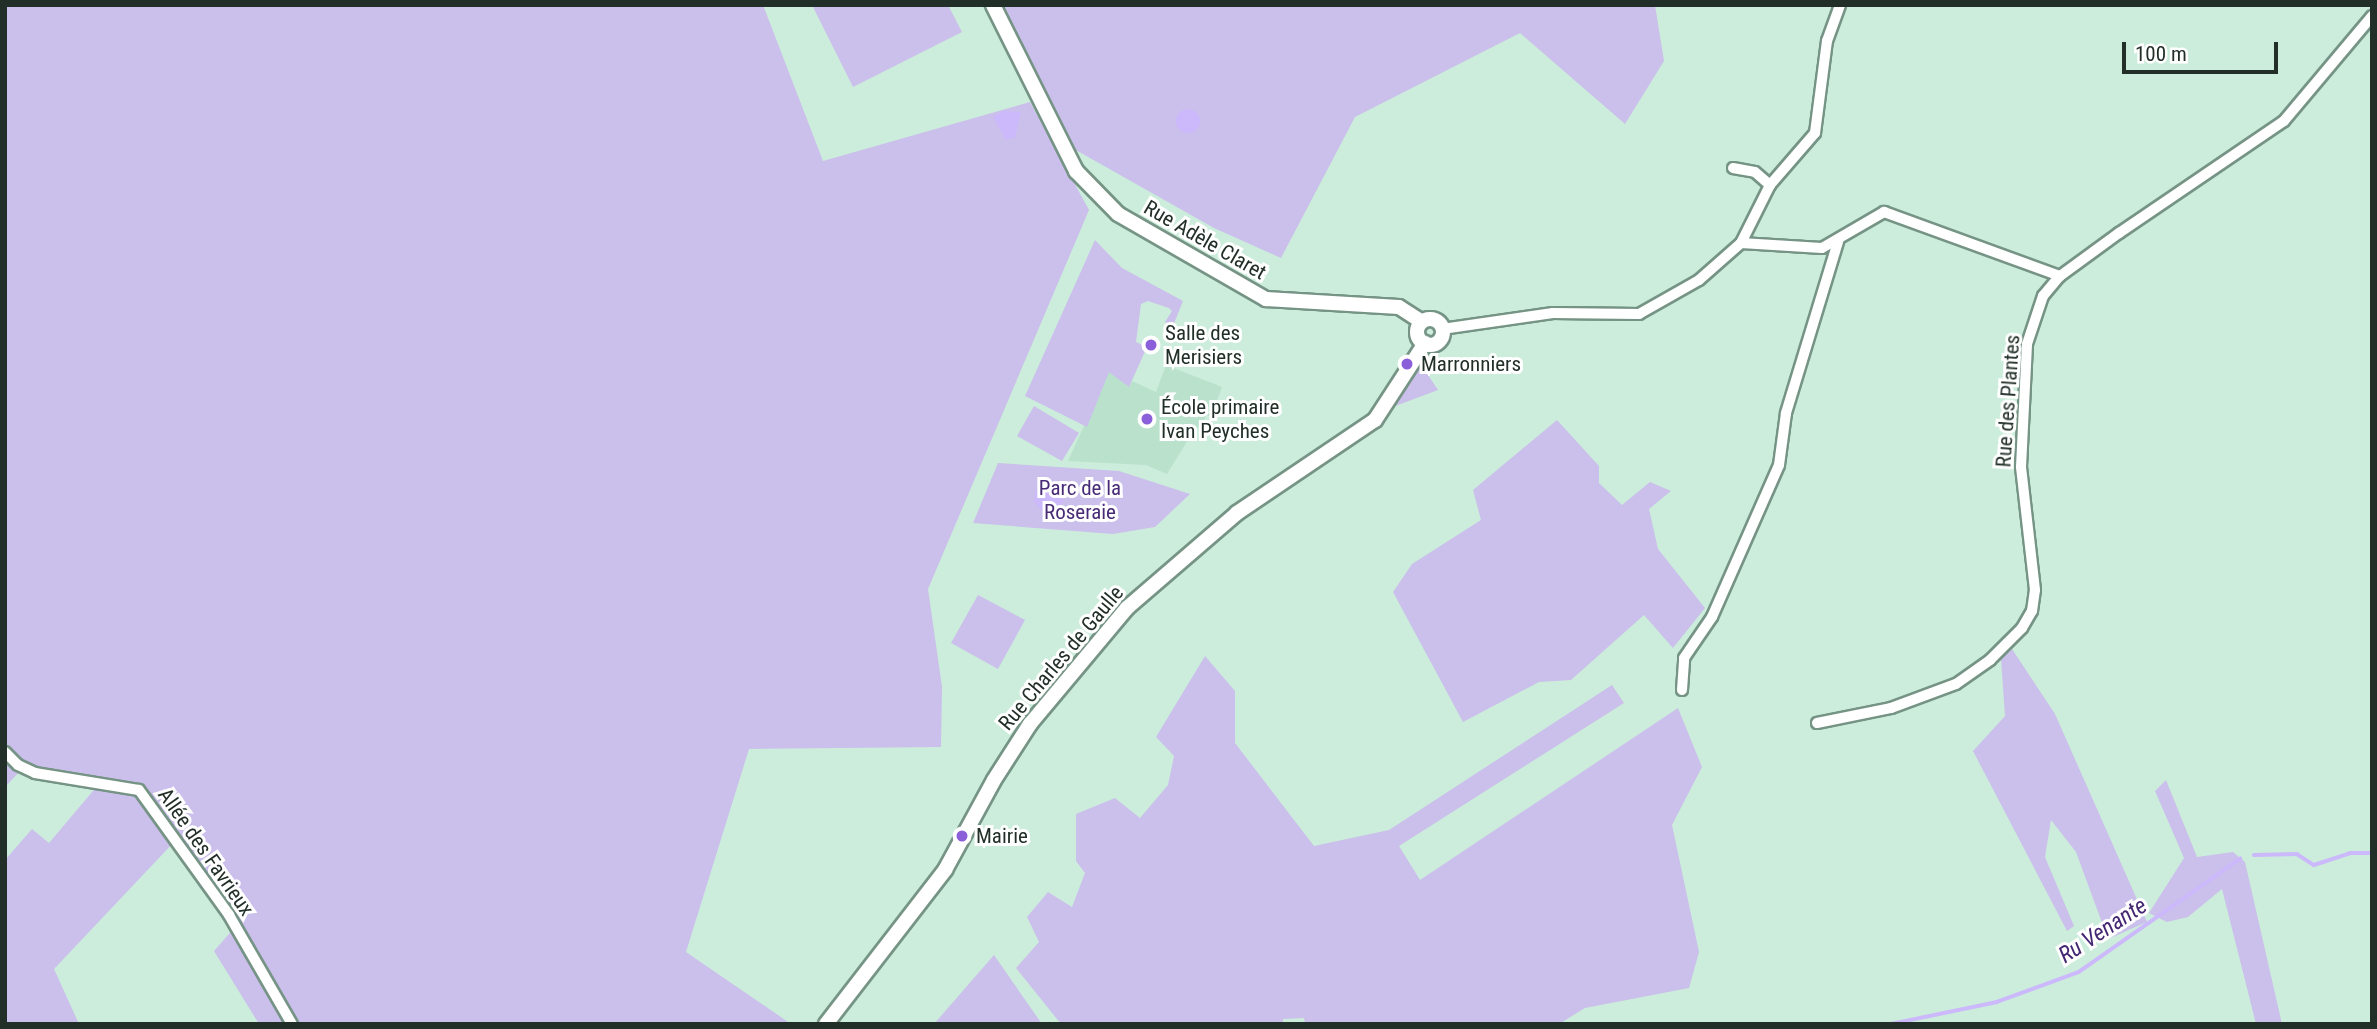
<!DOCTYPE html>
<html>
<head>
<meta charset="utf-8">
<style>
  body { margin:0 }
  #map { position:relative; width:2377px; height:1029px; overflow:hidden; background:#cceddb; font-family:"Roboto Condensed",sans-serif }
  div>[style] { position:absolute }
  .built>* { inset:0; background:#b9e1cc }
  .green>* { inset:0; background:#cbbfec }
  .water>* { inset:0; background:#ccb9fb }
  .round { border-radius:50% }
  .stream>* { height:3.5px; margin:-1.75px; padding:0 1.75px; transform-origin:1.75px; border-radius:1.75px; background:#ccb9fb }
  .roads { filter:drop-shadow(2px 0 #769485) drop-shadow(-2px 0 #769485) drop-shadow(0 2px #769485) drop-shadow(0 -2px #769485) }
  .minor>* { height:10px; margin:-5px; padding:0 5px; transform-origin:5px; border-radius:5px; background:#fff }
  .tertiary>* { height:14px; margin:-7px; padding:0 7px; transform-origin:7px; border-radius:7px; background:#fff }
  .tertiary>.ring { margin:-7px; padding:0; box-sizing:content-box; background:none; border:14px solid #fff; border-radius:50% }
  .dots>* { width:19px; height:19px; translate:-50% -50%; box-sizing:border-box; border:4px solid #fff; border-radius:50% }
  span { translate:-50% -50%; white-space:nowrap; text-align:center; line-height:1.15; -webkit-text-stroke:6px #fff; paint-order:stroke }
  .street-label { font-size:21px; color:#222f28 }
  .poi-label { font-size:21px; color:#222f28 }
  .left { translate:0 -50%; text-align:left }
  .park-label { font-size:21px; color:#472b76 }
  .water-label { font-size:23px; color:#442772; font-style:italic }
  .frame { position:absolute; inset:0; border:7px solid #222f28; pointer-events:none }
  .scale { position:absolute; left:2122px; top:42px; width:156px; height:32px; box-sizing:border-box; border:4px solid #222f28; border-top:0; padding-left:9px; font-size:21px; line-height:24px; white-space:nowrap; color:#222f28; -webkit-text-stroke:5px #fff; paint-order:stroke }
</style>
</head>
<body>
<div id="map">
  <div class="built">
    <div style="clip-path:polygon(1166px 365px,1222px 387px,1211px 417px,1206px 415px,1201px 428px,1196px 427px,1167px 474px,1146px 465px,1068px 461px,1109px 371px,1129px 387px,1132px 381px,1156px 392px)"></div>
  </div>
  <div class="green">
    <div style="clip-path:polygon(5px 5px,763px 5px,823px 161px,1030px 102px,1089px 210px,928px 589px,942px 687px,941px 747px,749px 749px,686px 952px,791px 1024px,259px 1024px,214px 951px,236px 926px,175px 841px,54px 969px,79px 1024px,5px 1024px,5px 860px,32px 829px,49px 843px,98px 785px,23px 768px,5px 787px)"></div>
    <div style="clip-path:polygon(812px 5px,948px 5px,962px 32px,853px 87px)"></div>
    <div style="clip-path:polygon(1000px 5px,1655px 5px,1664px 61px,1625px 124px,1520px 33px,1355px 117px,1281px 258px,1214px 228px,1074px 149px)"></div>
    <div style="clip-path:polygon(1095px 240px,1122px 268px,1183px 301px,1173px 326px,1165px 322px,1172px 311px,1169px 308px,1148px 301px,1141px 304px,1136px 342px,1147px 347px,1129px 387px,1109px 372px,1087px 427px,1025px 396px)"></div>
    <div style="clip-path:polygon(1420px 363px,1438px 390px,1390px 408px)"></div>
    <div style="clip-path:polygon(1034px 406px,1079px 433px,1062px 461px,1017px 436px)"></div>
    <div style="clip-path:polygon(1557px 420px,1599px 466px,1599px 483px,1622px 505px,1650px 482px,1671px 491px,1649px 509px,1658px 549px,1705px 608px,1673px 648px,1644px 615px,1571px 680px,1539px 682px,1463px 722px,1393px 592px,1412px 564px,1481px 520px,1473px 490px)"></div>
    <div style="clip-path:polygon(998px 463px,1119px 471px,1190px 494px,1155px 527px,1113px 534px,973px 523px)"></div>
    <div style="clip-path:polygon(978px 595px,1025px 620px,998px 669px,951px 643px)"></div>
    <div style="clip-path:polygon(2012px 649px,2055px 714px,2147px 922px,2108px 939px,2076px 852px,2051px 820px,2045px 857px,2074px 926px,2067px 931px,1973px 751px,2005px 716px,2001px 659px)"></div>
    <div style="clip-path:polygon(1205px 656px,1235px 691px,1235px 743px,1314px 846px,1389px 830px,1612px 685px,1624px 703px,1399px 846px,1420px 880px,1678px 708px,1702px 767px,1672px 825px,1699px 952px,1689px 988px,1585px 1008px,1559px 1024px,1305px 1024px,1304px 1018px,1283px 1019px,1283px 1024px,1061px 1024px,1016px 968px,1039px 942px,1027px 917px,1048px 892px,1072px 907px,1085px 873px,1076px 861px,1076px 814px,1115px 798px,1140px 818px,1168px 785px,1174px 756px,1156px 737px)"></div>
    <div style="clip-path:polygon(2166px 780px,2197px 857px,2233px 852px,2245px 862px,2282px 1024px,2256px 1024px,2222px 889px,2188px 917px,2167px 922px,2149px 913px,2184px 858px,2155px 791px)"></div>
    <div style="clip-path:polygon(994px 955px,1042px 1024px,934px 1024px)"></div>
  </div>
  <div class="water">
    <div class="round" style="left:1176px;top:109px;width:24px;height:24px"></div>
    <div style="clip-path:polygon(1003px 111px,1021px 112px,1015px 137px,1006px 140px,993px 117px)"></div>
    <div style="clip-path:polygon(1036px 489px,1054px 492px,1064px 501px,1054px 511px,1041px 510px,1034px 501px)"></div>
  </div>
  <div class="stream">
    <div style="left:2254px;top:855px;width:43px;rotate:-1.3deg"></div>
    <div style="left:2297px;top:854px;width:20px;rotate:33deg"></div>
    <div style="left:2314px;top:865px;width:38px;rotate:-18deg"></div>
    <div style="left:2350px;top:853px;width:22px"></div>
    <div style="left:1891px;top:1024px;width:108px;rotate:-11.7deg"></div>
    <div style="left:1997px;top:1002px;width:87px;rotate:-20.1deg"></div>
    <div style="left:2079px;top:972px;width:197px;rotate:-35.1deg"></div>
  </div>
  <div class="roads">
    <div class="minor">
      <div style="left:1733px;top:168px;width:22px;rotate:10deg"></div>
      <div style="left:1755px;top:172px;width:20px;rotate:41deg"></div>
      <div style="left:1741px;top:243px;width:81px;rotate:3.5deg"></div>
      <div style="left:1822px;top:248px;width:72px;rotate:-30.1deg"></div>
      <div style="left:1884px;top:212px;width:187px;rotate:20deg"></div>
      <div style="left:1442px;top:329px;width:112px;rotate:-8.2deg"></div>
      <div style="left:1553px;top:313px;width:86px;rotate:0.7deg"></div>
      <div style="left:1639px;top:314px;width:69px;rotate:-29.5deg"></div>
      <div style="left:1699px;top:280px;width:56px;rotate:-41.4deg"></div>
      <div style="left:1741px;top:243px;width:65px;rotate:-63.4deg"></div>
      <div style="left:1770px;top:185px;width:69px;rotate:-49.1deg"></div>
      <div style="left:1815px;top:133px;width:93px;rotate:-82.6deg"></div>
      <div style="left:1827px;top:41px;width:38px;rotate:-70deg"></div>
      <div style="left:1682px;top:690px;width:32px;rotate:-86deg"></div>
      <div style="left:1684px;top:658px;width:50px;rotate:-55.7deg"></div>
      <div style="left:1712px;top:617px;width:166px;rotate:-66.2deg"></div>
      <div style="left:1779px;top:465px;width:52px;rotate:-82.3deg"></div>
      <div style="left:1786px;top:413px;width:179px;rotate:-73.1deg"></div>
      <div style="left:1817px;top:723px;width:76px;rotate:-11.5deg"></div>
      <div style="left:1891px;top:708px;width:69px;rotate:-20.3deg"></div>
      <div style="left:1956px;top:684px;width:42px;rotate:-35.2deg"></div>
      <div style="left:1990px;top:660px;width:45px;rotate:-45deg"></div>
      <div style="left:2022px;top:628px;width:20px;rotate:-60deg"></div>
      <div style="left:2032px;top:611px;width:21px;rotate:-82deg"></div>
      <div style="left:2035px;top:590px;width:124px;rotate:-96.5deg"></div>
      <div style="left:2021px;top:467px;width:123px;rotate:-87.2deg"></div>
      <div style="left:2027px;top:344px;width:51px;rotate:-71.6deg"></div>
      <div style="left:2043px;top:296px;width:26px;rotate:-50deg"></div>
      <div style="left:2060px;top:276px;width:73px;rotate:-36.1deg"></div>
      <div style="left:2119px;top:233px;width:199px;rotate:-34.2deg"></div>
      <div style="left:2284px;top:121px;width:137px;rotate:-50deg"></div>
      <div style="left:5px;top:752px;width:18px;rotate:45deg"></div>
      <div style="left:18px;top:765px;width:19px;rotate:25deg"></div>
      <div style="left:35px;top:773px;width:105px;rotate:9.3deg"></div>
      <div style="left:139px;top:790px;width:154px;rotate:54.2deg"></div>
      <div style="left:229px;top:915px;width:126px;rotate:60deg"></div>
    </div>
    <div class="tertiary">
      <div style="left:993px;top:5px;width:186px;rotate:63.4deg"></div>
      <div style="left:1076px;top:171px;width:60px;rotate:45.7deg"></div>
      <div style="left:1118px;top:214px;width:171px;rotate:29.9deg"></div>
      <div style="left:1266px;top:299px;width:133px;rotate:3.4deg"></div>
      <div style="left:1399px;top:307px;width:27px;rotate:33deg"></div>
      <div class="ring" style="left:1417px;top:319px;width:12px;height:12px"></div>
      <div style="left:826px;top:1024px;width:195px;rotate:-52.3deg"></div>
      <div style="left:945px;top:870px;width:102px;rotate:-61.4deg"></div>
      <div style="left:994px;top:780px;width:67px;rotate:-57.3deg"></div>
      <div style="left:1030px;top:724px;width:151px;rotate:-50.1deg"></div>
      <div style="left:1127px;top:608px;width:145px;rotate:-40.8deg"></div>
      <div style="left:1237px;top:513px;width:166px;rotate:-34deg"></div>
      <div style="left:1375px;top:420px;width:92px;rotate:-57deg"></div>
    </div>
  </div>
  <div class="dots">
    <div style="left:1151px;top:345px;background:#8b5fd9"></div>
    <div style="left:1407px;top:364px;background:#8b5fd9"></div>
    <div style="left:1147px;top:419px;background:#8b5fd9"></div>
    <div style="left:962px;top:836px;background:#8b5fd9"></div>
  </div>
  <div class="street-label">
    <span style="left:1205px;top:240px;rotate:30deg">Rue Adèle Claret</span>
    <span style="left:2008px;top:401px;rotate:-86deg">Rue des Plantes</span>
    <span style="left:1061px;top:658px;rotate:-50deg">Rue Charles de Gaulle</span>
    <span style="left:206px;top:852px;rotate:55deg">Allée des Favrieux</span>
  </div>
  <div class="poi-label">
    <span class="left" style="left:1165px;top:345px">Salle des<br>Merisiers</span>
    <span class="left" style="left:1421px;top:364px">Marronniers</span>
    <span class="left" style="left:1161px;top:419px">École primaire<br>Ivan Peyches</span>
    <span class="left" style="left:976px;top:836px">Mairie</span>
  </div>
  <div class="park-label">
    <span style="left:1080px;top:500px">Parc de la<br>Roseraie</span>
  </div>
  <div class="water-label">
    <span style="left:2103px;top:931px;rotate:-33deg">Ru Venante</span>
  </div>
  <div class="frame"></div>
  <div class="scale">100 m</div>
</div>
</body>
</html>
